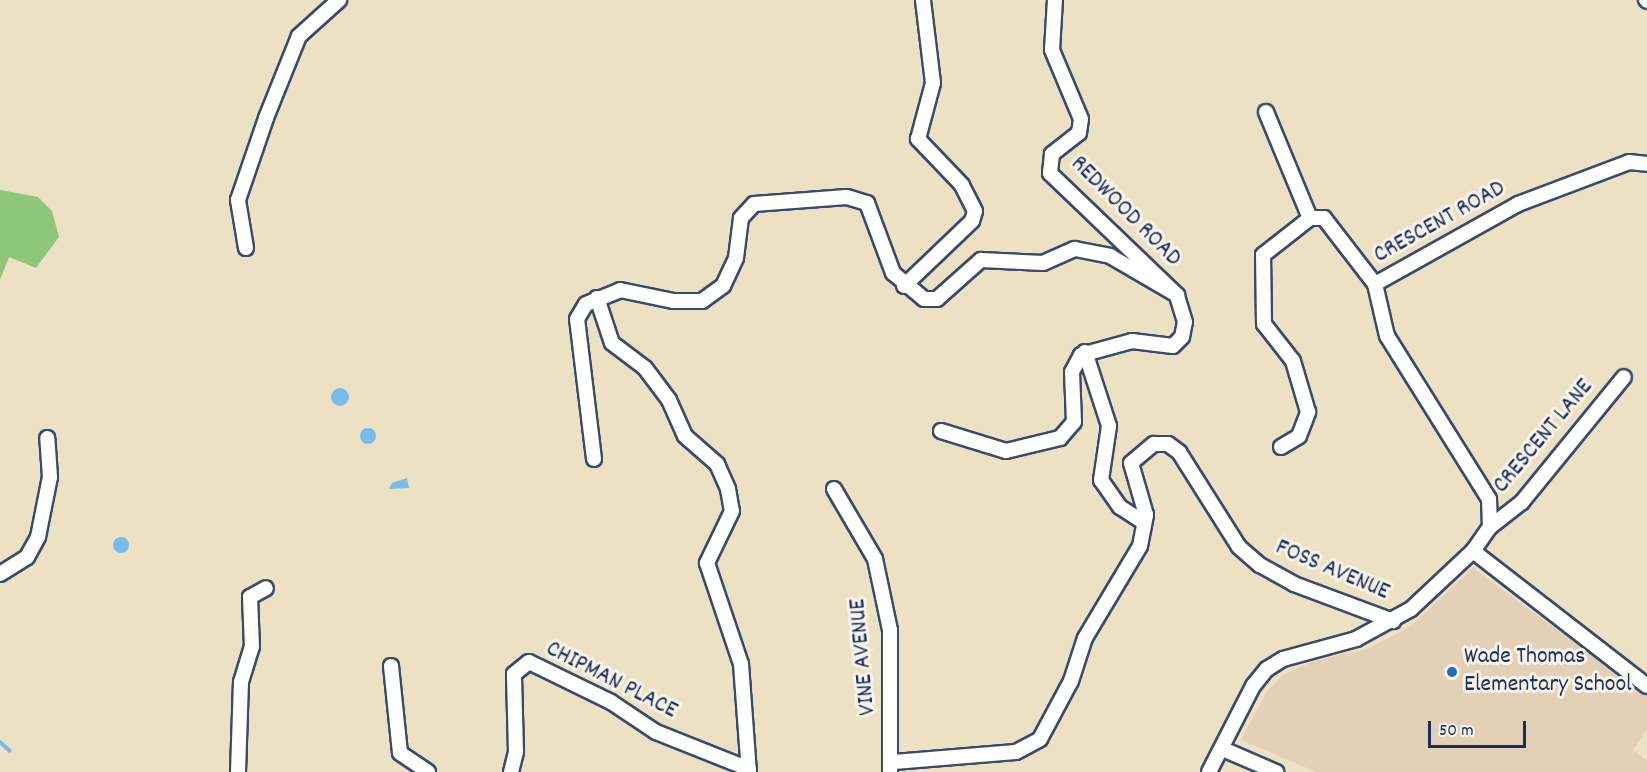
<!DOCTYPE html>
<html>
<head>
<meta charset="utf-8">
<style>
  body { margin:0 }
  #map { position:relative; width:1647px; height:772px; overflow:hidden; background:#ece2c3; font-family:Dekko,sans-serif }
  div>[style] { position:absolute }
  .built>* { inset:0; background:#e2d1b6 }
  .green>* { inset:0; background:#8ec77b }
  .water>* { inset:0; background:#78bcee }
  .round { border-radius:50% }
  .stream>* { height:4px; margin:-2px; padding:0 2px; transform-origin:2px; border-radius:2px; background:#78bcee }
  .roads { filter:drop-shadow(2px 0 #3a4a6d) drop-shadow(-2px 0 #3a4a6d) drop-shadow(0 2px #3a4a6d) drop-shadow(0 -2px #3a4a6d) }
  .minor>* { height:14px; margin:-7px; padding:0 7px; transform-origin:7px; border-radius:7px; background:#fff }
  .dots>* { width:16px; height:16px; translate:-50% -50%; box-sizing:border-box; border:3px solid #f7f3e8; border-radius:50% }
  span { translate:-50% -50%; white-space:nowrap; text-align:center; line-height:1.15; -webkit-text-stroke:6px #f7f3e8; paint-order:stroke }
  .street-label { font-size:24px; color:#1b2f5e }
  .poi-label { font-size:24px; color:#1b2f5e }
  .left { translate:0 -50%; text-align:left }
  .scale { position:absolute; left:1428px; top:721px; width:98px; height:27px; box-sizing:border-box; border:3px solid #1b2f5e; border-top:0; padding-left:8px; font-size:18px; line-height:21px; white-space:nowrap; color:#1b2f5e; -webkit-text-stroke:4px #f7f3e8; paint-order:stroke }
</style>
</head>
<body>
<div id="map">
  <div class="built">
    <div style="clip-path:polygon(1473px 568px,1647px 696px,1647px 729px,1633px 750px,1647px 761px,1647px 772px,1316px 772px,1241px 740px,1267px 691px,1282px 676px,1313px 661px,1367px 649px,1410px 627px)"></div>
  </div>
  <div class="green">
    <div style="clip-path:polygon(0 190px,38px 197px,52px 211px,59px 237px,36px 268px,9px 257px,0 280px)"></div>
  </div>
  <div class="water">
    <div class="round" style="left:331px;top:388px;width:18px;height:18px"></div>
    <div class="round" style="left:360px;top:428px;width:16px;height:16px"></div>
    <div style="clip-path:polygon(407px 478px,409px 488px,389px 489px,392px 483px)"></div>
    <div class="round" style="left:113px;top:537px;width:16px;height:16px"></div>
  </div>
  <div class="stream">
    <div style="left:0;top:742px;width:13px;rotate:42deg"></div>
  </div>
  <div class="roads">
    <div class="minor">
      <div style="left:1646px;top:0;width:1px;rotate:45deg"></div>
      <div style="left:1266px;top:112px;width:115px;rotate:67.5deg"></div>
      <div style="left:246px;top:248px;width:49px;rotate:-99.5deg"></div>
      <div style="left:238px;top:200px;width:87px;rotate:-71.1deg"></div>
      <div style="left:266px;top:118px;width:88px;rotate:-68.1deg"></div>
      <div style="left:299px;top:36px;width:54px;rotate:-42deg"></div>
      <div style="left:904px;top:286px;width:94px;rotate:-43.7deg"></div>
      <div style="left:972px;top:221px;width:10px;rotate:-73deg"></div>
      <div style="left:975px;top:211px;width:29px;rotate:-117deg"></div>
      <div style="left:962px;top:185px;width:64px;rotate:-133.7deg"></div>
      <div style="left:918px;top:139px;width:58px;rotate:-75deg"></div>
      <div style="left:933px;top:83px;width:84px;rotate:-96.9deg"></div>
      <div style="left:597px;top:298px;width:47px;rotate:71.6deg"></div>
      <div style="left:612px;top:343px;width:41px;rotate:37.1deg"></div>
      <div style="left:645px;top:368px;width:40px;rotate:53deg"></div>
      <div style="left:669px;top:400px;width:39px;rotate:66deg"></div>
      <div style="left:685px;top:436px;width:43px;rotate:41.2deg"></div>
      <div style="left:717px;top:464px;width:27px;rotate:66deg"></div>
      <div style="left:728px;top:489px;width:22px;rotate:80deg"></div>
      <div style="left:732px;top:511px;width:58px;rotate:115.7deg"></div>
      <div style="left:707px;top:563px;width:107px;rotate:71.4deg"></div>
      <div style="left:741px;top:664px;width:108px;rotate:85.8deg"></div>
      <div style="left:1085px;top:352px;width:78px;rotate:72deg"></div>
      <div style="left:1109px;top:426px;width:55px;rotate:98.4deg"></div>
      <div style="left:1101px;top:480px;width:33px;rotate:55deg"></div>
      <div style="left:1120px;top:507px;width:27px;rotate:33deg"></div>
      <div style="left:941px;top:431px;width:68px;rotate:17.1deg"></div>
      <div style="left:1006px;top:451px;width:56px;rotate:-13.5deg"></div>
      <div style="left:1060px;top:438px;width:21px;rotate:-49deg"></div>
      <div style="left:1074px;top:422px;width:50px;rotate:-92.3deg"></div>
      <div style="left:1072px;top:372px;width:19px;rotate:-62deg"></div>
      <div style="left:1081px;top:355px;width:53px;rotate:-15.4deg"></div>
      <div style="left:1132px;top:341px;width:41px;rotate:7deg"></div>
      <div style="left:1173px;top:346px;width:13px;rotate:-45deg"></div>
      <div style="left:1182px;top:337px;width:15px;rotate:-79deg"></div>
      <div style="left:1185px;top:322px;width:28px;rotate:-107deg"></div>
      <div style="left:1177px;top:295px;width:176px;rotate:-136.2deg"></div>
      <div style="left:1050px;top:173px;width:19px;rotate:-84deg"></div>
      <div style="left:1052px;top:154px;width:34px;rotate:-38deg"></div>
      <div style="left:1079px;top:133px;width:14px;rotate:-82deg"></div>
      <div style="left:1081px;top:119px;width:75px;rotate:-112.8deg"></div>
      <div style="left:1052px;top:50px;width:50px;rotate:-86.6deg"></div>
      <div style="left:1281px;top:447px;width:21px;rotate:-31deg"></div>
      <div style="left:1299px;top:436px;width:26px;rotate:-69deg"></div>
      <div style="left:1308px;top:412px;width:53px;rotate:-106.4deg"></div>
      <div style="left:1293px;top:361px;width:47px;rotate:-128.1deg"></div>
      <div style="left:1264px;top:324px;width:69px;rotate:-90.8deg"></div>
      <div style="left:1263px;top:255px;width:60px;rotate:-38.2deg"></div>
      <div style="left:1310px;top:218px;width:14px"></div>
      <div style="left:1324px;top:218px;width:83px;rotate:52.3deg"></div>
      <div style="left:594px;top:459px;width:141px;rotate:-96.9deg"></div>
      <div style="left:577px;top:319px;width:17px;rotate:-59deg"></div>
      <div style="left:586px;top:304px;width:37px;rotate:-22deg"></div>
      <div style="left:620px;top:290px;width:54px;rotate:11.7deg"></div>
      <div style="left:673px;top:301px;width:29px"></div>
      <div style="left:702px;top:301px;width:26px;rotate:-36deg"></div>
      <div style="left:723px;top:286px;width:31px;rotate:-65deg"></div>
      <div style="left:736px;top:258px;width:40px;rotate:-82.9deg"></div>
      <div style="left:741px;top:218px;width:19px;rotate:-47deg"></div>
      <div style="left:754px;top:204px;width:93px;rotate:-4.3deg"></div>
      <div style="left:847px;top:197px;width:21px;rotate:17deg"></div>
      <div style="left:867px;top:203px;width:75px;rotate:69.6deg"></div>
      <div style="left:893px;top:273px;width:40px;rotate:40deg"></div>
      <div style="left:924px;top:299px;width:13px"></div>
      <div style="left:937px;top:299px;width:59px;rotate:-41.6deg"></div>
      <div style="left:981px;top:260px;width:62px;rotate:2.8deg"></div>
      <div style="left:1043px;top:263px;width:35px;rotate:-24deg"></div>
      <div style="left:1075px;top:249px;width:36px;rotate:11deg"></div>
      <div style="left:1110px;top:256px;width:78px;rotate:30.2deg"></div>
      <div style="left:834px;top:489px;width:81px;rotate:59.6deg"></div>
      <div style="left:875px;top:559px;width:73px;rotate:78.1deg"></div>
      <div style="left:890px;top:630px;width:142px;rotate:90deg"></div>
      <div style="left:1490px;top:527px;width:28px;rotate:-92deg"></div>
      <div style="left:1489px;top:499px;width:192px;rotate:-122deg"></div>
      <div style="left:1387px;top:336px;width:53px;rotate:-103deg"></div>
      <div style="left:1375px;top:284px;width:164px;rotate:-29.2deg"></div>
      <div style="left:1518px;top:204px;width:119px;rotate:-20.7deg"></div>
      <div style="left:1629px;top:162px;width:18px;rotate:6deg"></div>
      <div style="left:1473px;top:551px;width:220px;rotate:37.8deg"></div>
      <div style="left:0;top:574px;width:32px;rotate:-32deg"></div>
      <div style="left:27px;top:557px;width:23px;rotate:-61deg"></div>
      <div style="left:38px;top:537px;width:61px;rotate:-78.7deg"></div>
      <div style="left:50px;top:477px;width:39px;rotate:-94deg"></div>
      <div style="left:391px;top:666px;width:87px;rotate:84.1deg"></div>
      <div style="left:400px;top:753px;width:34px;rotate:34deg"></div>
      <div style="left:1225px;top:750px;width:56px;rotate:23.3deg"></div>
      <div style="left:894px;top:762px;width:122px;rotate:-4.7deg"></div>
      <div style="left:1016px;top:752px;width:27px;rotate:-28deg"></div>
      <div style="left:1040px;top:739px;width:66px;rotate:-61.9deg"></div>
      <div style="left:1071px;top:681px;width:45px;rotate:-72deg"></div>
      <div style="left:1085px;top:638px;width:107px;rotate:-59.1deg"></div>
      <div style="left:1140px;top:546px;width:32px;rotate:-79deg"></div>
      <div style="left:1146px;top:515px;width:54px;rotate:-106.1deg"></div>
      <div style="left:1131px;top:463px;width:30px;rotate:-40deg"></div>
      <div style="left:1154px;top:444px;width:14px"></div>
      <div style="left:1168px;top:444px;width:14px;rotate:36deg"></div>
      <div style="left:1179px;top:452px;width:112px;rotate:57.7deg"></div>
      <div style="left:1239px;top:547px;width:28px;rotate:41deg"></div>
      <div style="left:1260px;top:565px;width:39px;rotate:29deg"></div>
      <div style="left:1294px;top:584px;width:106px;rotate:20.5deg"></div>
      <div style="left:238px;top:772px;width:90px;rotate:-88.1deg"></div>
      <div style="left:241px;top:682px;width:37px;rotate:-73deg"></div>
      <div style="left:252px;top:647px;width:50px;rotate:-92.3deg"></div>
      <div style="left:250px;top:597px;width:18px;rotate:-29deg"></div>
      <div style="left:511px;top:772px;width:21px;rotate:-76deg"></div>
      <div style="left:516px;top:752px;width:78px;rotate:-91.5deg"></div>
      <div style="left:514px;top:674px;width:19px;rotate:-39deg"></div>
      <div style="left:529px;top:662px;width:91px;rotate:26deg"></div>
      <div style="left:611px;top:702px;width:54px;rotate:33.7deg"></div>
      <div style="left:656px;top:732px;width:100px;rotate:21.7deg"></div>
      <div style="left:1209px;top:772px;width:97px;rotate:-62.9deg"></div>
      <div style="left:1253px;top:686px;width:22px;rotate:-51deg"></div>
      <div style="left:1267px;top:669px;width:19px;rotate:-32deg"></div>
      <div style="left:1283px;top:659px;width:76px;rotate:-15.3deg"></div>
      <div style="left:1356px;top:639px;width:63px;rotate:-28.6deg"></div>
      <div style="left:1411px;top:609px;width:85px;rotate:-43.1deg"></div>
      <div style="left:1473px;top:551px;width:29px;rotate:-55deg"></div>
      <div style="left:1490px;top:527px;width:41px;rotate:-38deg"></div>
      <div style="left:1522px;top:502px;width:161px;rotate:-50.8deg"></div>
    </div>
  </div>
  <div class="dots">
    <div style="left:1452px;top:672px;background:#1f6fb2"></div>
  </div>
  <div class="street-label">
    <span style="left:1125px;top:212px;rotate:45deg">REDWOOD ROAD</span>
    <span style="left:1440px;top:223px;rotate:-29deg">CRESCENT ROAD</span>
    <span style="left:1544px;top:437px;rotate:-50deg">CRESCENT LANE</span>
    <span style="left:1332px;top:571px;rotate:23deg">FOSS AVENUE</span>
    <span style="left:864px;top:657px;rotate:-95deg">VINE AVENUE</span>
    <span style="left:611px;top:681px;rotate:27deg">CHIPMAN PLACE</span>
  </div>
  <div class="poi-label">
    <span class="left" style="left:1464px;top:672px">Wade Thomas<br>Elementary School</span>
  </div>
  <div class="scale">50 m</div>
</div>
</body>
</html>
